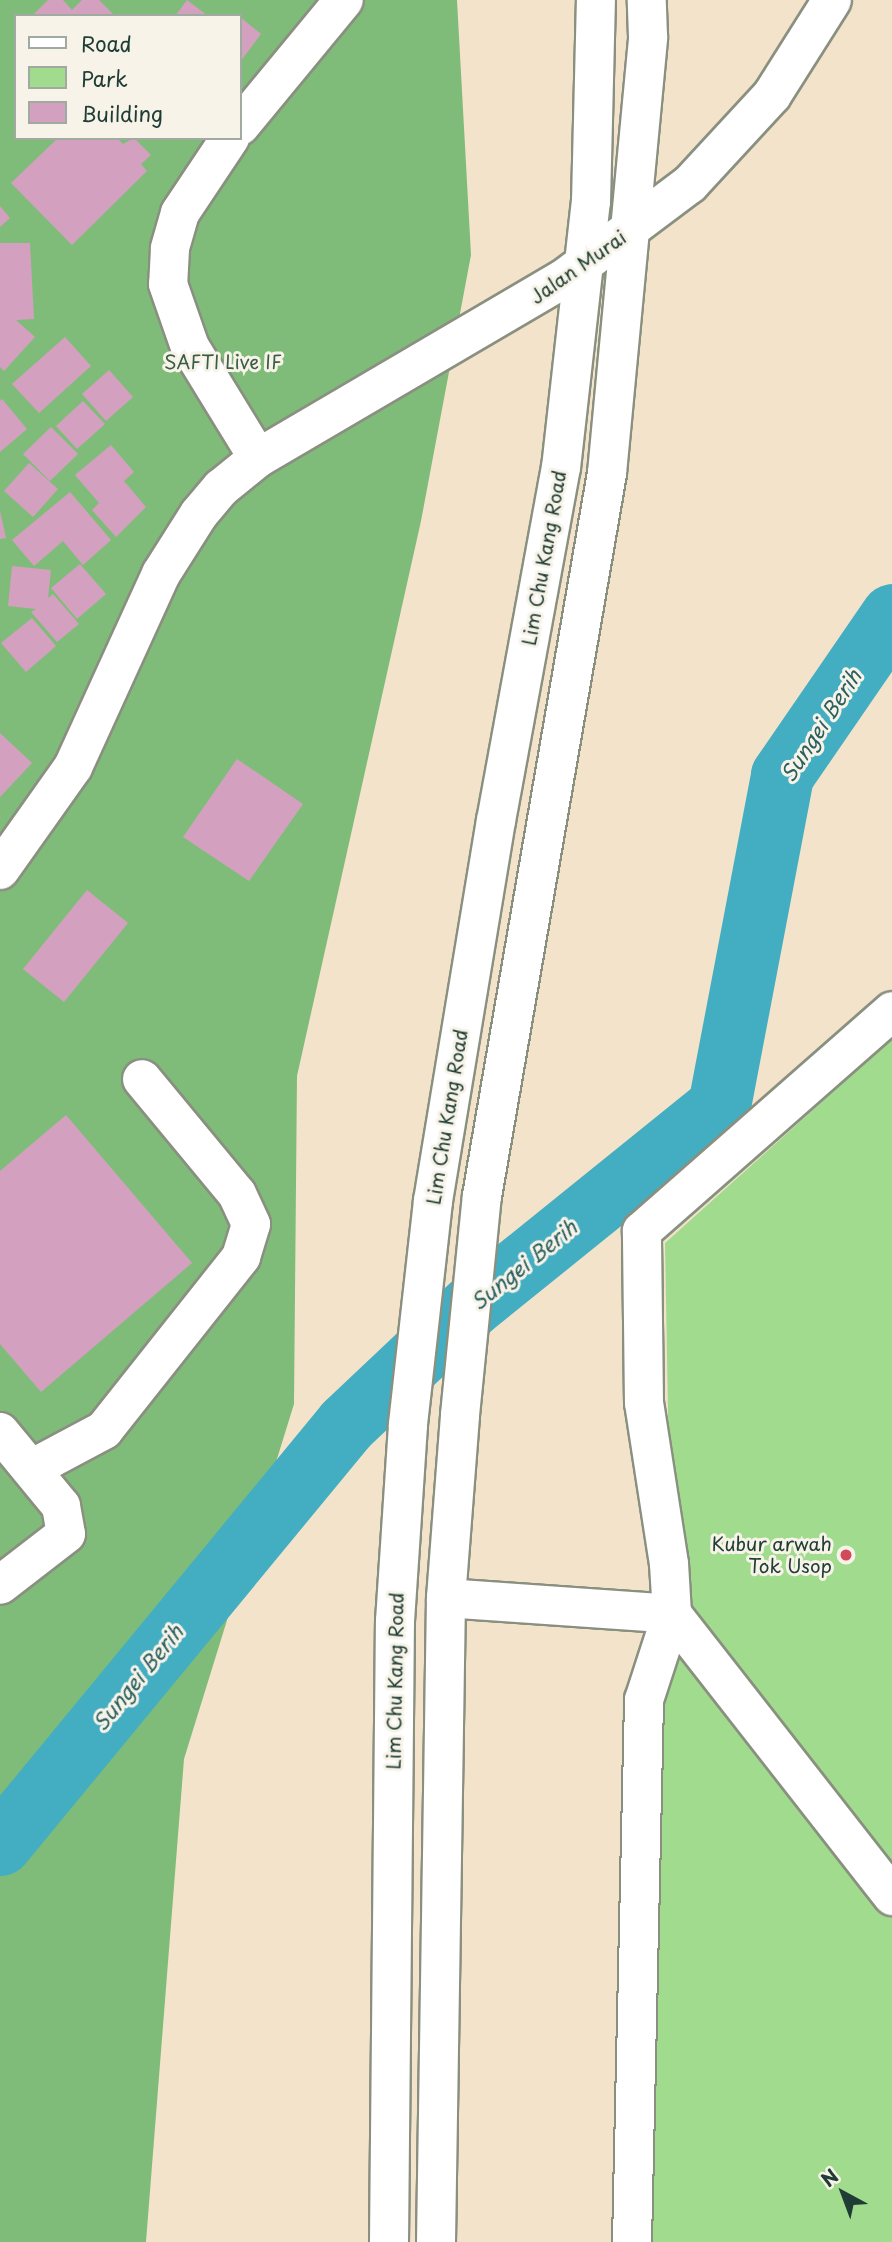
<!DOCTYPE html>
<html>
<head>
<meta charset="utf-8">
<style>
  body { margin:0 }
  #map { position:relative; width:892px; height:2242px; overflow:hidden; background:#f4e3cb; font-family:"Playpen Sans",sans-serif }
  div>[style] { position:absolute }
  .green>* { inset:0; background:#a1dc8e }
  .forest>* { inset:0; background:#80bc79 }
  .river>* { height:63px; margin:-31.5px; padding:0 31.5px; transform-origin:31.5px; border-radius:31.5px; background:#43adc2 }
  .building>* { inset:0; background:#d4a0bf }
  .roads { filter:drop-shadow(2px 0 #8a9080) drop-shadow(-2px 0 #8a9080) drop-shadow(0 2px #8a9080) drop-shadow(0 -2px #8a9080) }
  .minor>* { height:38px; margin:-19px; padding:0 19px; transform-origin:19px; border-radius:19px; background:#fff }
  .major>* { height:38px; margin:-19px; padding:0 19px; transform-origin:19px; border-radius:19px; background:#fff }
  .dots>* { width:19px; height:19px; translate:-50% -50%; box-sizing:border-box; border:4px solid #f7f3e8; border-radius:50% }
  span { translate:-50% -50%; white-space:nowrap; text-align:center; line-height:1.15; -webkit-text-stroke:6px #f7f3e8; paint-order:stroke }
  .street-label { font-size:19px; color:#1f3d34 }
  .park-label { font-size:19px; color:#395d46 }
  .poi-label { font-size:19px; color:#1f3d34 }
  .right { translate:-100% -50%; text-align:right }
  .water-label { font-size:21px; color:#2a5f5f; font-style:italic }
  .legend { position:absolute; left:14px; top:14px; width:228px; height:126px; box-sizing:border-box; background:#f7f3e8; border:2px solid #a1aaa0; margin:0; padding:9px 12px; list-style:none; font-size:21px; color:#1f3d34 }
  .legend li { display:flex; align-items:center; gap:14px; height:35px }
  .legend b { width:35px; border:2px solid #a1aaa0 }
  .north { position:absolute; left:808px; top:2158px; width:70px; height:70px; -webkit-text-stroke:5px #f7f3e8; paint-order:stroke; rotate:319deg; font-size:19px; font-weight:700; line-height:28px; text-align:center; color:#1f3d34 }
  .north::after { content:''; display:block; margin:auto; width:24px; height:32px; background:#1f3d34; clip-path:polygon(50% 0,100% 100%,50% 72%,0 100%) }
</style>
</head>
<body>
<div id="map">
  <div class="green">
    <div style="clip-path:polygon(892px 1039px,892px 2242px,617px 2242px,623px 1693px,671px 1584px,665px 1243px)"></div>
  </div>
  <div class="forest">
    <div style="clip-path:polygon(evenodd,0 0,457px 0,471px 255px,421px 521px,297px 1076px,294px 1404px,184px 1759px,146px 2242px,0 2242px,0 0,16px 16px,240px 16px,240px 138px,16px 138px,16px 16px)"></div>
  </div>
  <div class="river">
    <div style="left:0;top:1844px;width:544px;rotate:-50.52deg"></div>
    <div style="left:346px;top:1424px;width:173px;rotate:-43.4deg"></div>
    <div style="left:472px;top:1305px;width:317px;rotate:-38.9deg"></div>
    <div style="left:719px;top:1106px;width:337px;rotate:-79.2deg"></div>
    <div style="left:782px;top:775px;width:194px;rotate:-55.5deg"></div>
  </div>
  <div class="building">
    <div style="clip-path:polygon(48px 0,63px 0,72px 10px,82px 0,99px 0,115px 16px,32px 16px)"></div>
    <div style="clip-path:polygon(187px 0,208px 16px,175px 16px)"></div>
    <div style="clip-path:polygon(240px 17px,261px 34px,240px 62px)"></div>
    <div style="clip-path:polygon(58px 138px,117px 138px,123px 144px,134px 138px,151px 155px,141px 164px,147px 171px,72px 245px,11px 183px)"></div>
    <div style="clip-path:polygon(0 206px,10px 218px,0 227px)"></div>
    <div style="clip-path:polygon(0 243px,30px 243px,34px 319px,16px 320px,35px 337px,4px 371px,0 367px)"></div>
    <div style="clip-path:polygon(65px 337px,91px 366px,39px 413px,12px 384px)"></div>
    <div style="clip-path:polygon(109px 370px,133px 397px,106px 421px,82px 394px)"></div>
    <div style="clip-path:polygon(2px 399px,27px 429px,0 452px,0 401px)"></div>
    <div style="clip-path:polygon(83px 401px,105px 424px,77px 449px,56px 426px)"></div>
    <div style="clip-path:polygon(51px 427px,78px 454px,50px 481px,23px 454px)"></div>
    <div style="clip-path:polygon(111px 445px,134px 472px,124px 481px,146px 507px,116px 537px,92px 510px,99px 503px,75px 475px)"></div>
    <div style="clip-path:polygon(29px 463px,58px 489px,33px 517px,4px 491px)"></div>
    <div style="clip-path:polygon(70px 492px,111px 540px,83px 565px,63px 541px,34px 566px,12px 540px)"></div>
    <div style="clip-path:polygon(0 511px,6px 538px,0 539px)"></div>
    <div style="clip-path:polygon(80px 564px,106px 594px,77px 619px,51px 588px)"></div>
    <div style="clip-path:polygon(12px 566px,51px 570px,48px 598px,53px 594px,79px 624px,57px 642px,31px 612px,36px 609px,8px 606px)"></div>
    <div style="clip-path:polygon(32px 618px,56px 646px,26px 672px,1px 643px)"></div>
    <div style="clip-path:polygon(0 733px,32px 763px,0 797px)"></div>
    <div style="clip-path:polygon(237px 759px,303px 804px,249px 881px,183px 837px)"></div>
    <div style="clip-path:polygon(87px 890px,128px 923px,64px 1002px,23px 969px)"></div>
    <div style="clip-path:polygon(66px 1115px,192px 1263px,41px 1392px,0 1344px,0 1171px)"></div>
  </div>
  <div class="roads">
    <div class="minor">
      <div style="left:240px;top:126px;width:163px;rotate:-50.5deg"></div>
      <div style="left:230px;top:138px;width:90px;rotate:123.7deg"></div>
      <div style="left:180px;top:213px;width:37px;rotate:106deg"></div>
      <div style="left:170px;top:249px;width:35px;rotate:93deg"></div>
      <div style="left:168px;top:284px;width:67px;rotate:70.8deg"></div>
      <div style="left:190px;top:347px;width:130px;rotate:58.5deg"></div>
      <div style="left:0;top:870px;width:126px;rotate:-54.7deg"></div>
      <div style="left:73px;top:767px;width:212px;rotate:-65.5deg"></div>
      <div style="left:161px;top:574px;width:71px;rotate:-57.7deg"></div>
      <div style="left:199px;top:514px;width:34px;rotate:-50deg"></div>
      <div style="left:221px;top:488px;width:48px;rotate:-39deg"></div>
      <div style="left:258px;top:458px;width:352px;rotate:-30.4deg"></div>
      <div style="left:562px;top:280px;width:160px;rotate:-36.9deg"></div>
      <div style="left:690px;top:184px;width:121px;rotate:-47.3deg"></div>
      <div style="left:772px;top:95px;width:112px;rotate:-57.7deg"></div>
      <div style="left:0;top:1432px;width:96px;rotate:50.5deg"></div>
      <div style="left:61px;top:1506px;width:28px;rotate:80deg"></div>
      <div style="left:66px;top:1534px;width:83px;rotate:142.3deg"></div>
      <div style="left:31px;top:1469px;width:83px;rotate:-28.1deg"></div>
      <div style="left:104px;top:1430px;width:221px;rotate:-51.6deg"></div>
      <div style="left:241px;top:1257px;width:34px;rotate:-73deg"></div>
      <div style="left:251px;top:1224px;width:33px;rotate:-115deg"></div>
      <div style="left:237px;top:1194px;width:149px;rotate:-129.6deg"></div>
      <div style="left:446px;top:1598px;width:227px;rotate:4deg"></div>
      <div style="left:672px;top:1614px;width:358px;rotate:52deg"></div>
      <div style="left:632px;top:2242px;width:542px;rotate:-88.73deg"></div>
      <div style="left:644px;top:1700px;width:90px;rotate:-72deg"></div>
      <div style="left:672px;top:1614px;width:50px;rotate:-93.4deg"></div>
      <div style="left:669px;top:1564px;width:163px;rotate:-98.8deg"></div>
      <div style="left:644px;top:1403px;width:172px;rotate:-90.7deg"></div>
      <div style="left:642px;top:1231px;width:333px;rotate:-41.3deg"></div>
    </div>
    <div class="major">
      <div style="left:389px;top:2242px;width:621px;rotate:-89.45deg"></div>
      <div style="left:395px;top:1621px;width:197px;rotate:-86.2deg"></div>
      <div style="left:408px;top:1424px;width:224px;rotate:-83.6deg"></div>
      <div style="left:433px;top:1201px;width:385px;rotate:-80.6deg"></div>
      <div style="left:496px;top:821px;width:359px;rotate:-79.6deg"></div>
      <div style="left:561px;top:468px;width:268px;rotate:-83.6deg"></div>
      <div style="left:591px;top:202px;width:202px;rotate:-88.6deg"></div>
      <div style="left:436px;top:2242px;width:644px;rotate:-89.11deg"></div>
      <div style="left:446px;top:1598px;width:184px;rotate:-85.6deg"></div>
      <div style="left:460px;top:1415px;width:220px;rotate:-84.3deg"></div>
      <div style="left:482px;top:1196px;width:734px;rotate:-80.19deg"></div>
      <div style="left:607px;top:473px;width:438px;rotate:-84.6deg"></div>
      <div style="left:648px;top:37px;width:37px;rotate:-92deg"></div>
    </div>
  </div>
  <div class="dots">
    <div style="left:846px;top:1555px;background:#d1495b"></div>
  </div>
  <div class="street-label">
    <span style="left:578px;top:267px;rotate:-35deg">Jalan Murai</span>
    <span style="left:544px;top:558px;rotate:-80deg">Lim Chu Kang Road</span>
    <span style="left:447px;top:1117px;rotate:-81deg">Lim Chu Kang Road</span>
    <span style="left:395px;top:1681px;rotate:-89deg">Lim Chu Kang Road</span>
  </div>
  <div class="park-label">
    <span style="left:223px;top:362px">SAFTI Live IF</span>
  </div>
  <div class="poi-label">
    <span class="right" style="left:832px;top:1555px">Kubur arwah<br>Tok Usop</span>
  </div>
  <div class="water-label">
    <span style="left:820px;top:725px;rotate:-57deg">Sungei Berih</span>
    <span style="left:523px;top:1264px;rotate:-39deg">Sungei Berih</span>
    <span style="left:137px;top:1677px;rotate:-51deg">Sungei Berih</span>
  </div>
  <ul class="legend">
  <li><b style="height:9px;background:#fff"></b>Road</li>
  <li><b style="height:19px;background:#a1dc8e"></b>Park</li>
  <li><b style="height:19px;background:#d4a0bf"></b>Building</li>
  </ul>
  <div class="north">N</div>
</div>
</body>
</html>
